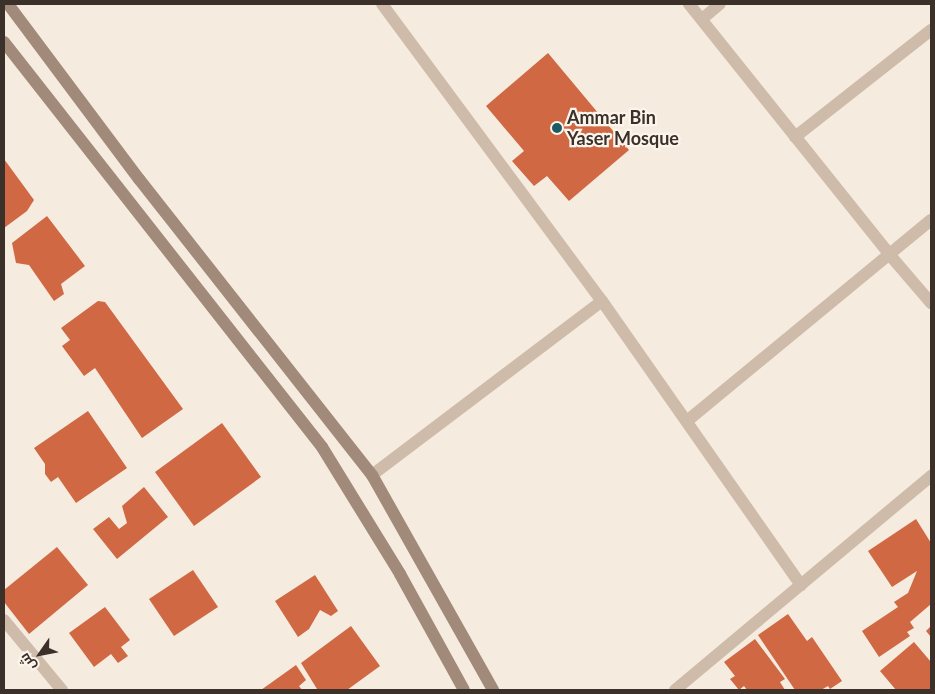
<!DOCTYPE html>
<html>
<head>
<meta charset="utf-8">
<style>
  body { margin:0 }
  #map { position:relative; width:935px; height:694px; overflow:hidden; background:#f5ebdf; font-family:Lato,Cairo,sans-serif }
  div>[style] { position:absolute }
  .building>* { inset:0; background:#cf6843 }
  .street>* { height:12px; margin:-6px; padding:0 6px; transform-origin:6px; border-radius:6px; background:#cebba9 }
  .secondary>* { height:12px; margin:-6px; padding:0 6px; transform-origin:6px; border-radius:6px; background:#a28a7a }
  .dots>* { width:14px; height:14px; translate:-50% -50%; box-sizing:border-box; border:2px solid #fcf5ec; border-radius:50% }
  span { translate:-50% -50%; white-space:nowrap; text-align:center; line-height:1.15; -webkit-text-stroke:4.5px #fcf5ec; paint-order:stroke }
  .poi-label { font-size:18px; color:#3b302a; font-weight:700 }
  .left { translate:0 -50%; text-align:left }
  .frame { position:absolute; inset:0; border:5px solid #3b302a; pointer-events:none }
  .north { position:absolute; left:15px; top:629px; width:50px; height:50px; -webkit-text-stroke:4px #fcf5ec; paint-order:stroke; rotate:237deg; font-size:14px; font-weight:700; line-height:20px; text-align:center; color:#3b302a }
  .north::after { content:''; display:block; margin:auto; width:18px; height:22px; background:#3b302a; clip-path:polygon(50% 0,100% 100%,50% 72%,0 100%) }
</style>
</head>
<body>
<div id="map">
  <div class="building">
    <div style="clip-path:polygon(548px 53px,629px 150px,569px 201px,547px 176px,534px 186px,512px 161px,524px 151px,486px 106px)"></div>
    <div style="clip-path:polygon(4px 159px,34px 200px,27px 211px,4px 228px)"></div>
    <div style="clip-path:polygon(47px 216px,85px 266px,61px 284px,64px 294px,54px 301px,29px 265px,16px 263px,12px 243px)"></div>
    <div style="clip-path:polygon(98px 301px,105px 302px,183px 409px,142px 438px,95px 368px,84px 376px,62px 346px,70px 340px,61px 328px)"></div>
    <div style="clip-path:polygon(88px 411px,127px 468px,76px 503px,58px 477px,51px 482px,45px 474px,45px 464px,34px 448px)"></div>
    <div style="clip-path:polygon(222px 423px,261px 477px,194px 526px,155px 472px)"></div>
    <div style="clip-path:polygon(144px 487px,168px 517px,117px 559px,93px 529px,109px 517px,119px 529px,127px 523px,122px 506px)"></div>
    <div style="clip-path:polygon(916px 519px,931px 543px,931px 604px,910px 622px,914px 628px,907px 632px,910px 636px,879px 657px,862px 631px,898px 607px,894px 602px,908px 593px,917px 571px,892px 587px,868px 551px)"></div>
    <div style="clip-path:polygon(57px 547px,88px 585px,29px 634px,4px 602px,4px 590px)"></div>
    <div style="clip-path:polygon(193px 570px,218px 607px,174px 636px,149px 599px)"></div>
    <div style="clip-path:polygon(315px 575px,338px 611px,331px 616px,320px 610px,309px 629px,298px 637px,275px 601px)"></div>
    <div style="clip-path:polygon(105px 607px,130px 640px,121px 647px,128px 656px,118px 663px,111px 654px,94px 667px,69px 633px)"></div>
    <div style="clip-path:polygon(788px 614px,807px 641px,812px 637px,842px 681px,830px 689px,828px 686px,821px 690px,795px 690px,758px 635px)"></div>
    <div style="clip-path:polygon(351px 626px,380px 666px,347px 690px,310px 690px,317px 689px,301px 663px)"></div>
    <div style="clip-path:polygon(931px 626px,931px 637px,926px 631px)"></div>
    <div style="clip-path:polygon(755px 639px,785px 679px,780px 682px,785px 690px,747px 690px,744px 686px,739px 690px,730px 679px,735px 676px,724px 662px)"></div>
    <div style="clip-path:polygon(914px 642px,931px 662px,931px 690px,896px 690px,880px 671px)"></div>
    <div style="clip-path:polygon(296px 665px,306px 680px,299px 686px,302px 690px,261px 690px)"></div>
  </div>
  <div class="street">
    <div style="left:382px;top:4px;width:370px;rotate:53.5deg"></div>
    <div style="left:602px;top:301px;width:347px;rotate:55deg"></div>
    <div style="left:689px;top:4px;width:320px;rotate:51.3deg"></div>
    <div style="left:889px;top:254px;width:65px;rotate:49.4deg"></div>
    <div style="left:702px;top:19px;width:23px;rotate:-40deg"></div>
    <div style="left:795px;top:137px;width:173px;rotate:-38.2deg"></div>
    <div style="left:687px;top:421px;width:316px;rotate:-39.5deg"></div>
    <div style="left:372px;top:475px;width:288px;rotate:-37.1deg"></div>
    <div style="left:4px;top:620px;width:91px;rotate:50.4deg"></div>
    <div style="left:675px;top:690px;width:334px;rotate:-39.9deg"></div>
  </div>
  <div class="secondary">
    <div style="left:8px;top:4px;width:219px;rotate:53.2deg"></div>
    <div style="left:139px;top:179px;width:377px;rotate:51.8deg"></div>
    <div style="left:372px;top:475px;width:247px;rotate:60.6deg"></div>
    <div style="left:4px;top:42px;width:515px;rotate:51.86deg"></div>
    <div style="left:322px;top:447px;width:149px;rotate:58.4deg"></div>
    <div style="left:400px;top:574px;width:132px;rotate:61.1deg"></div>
  </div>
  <div class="dots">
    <div style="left:557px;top:128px;background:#1b5b61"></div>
  </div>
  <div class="poi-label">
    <span class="left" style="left:567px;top:128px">Ammar Bin<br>Yaser Mosque</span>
  </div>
  <div class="frame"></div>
  <div class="north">ش</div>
</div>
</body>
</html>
